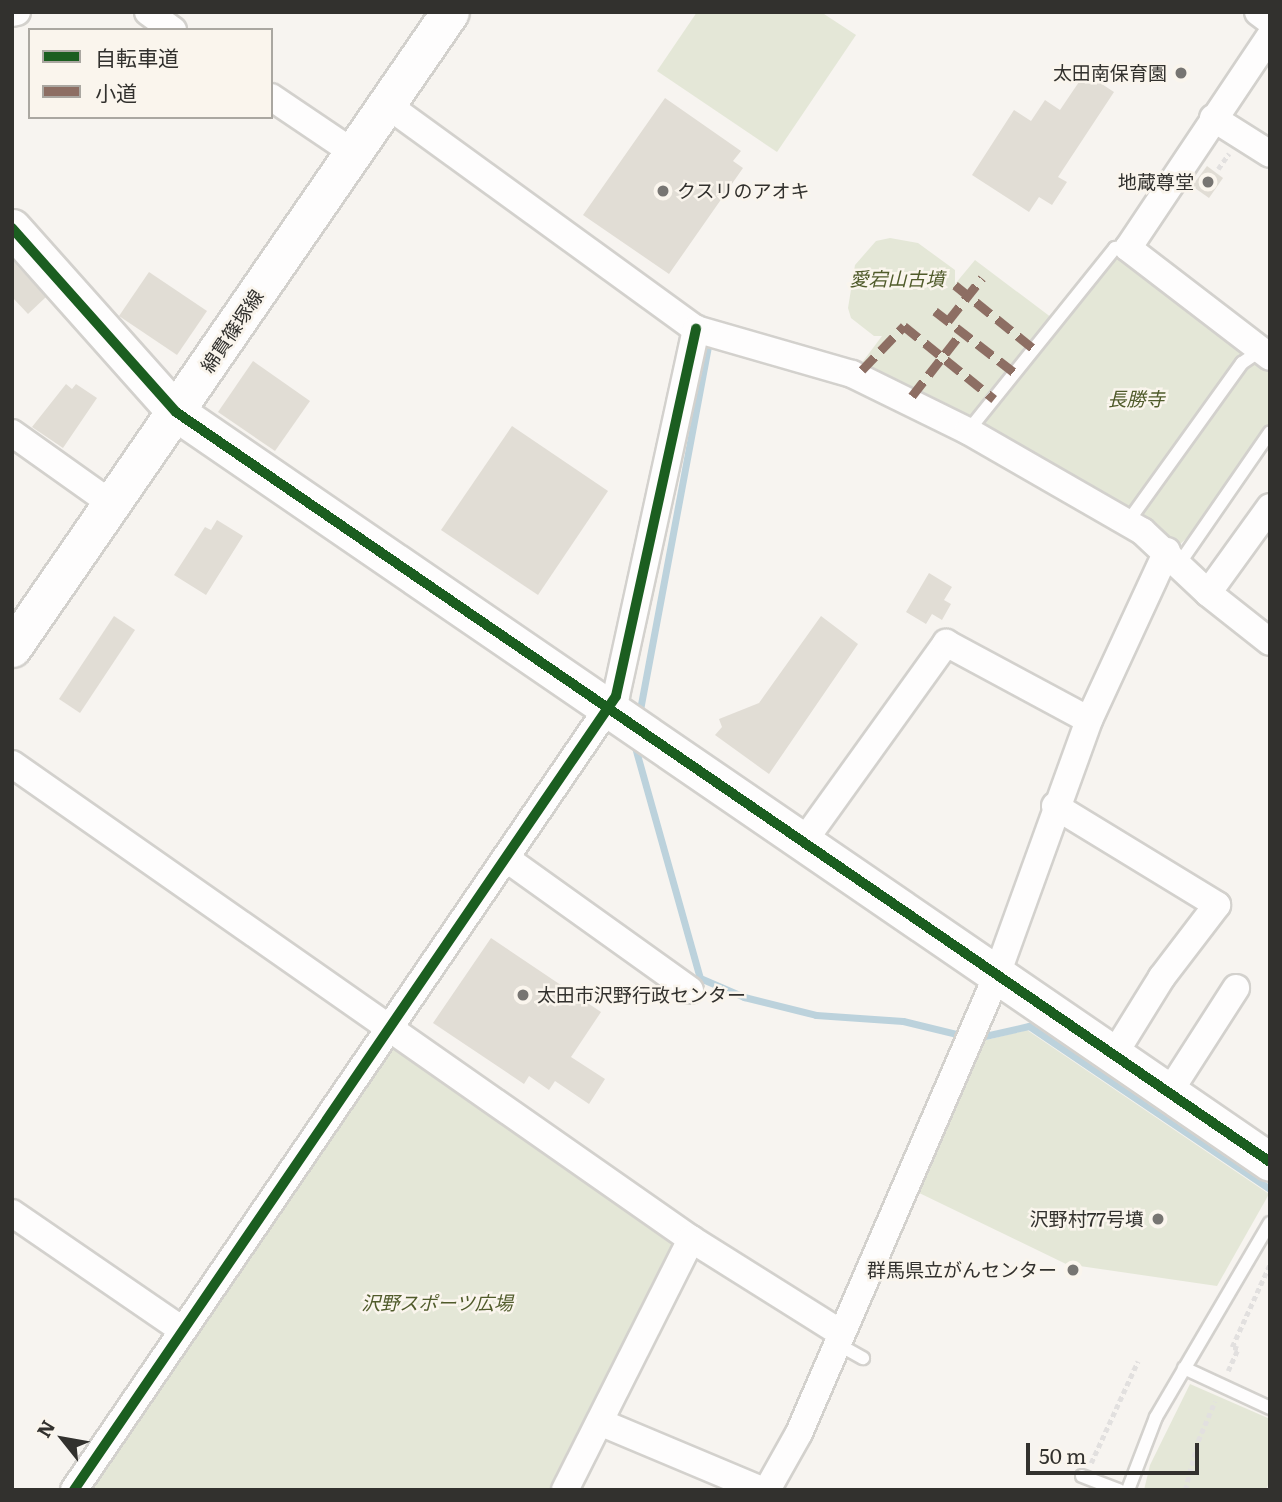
<!DOCTYPE html>
<html>
<head>
<meta charset="utf-8">
<style>
  body { margin:0 }
  #map { position:relative; width:1282px; height:1502px; overflow:hidden; background:#f7f4f0; font-family:Literata,"Noto Sans JP",serif }
  div>[style] { position:absolute }
  .green>* { inset:0; background:#e4e7d7 }
  .stream>* { height:7px; margin:-3.5px; padding:0 3.5px; transform-origin:3.5px; border-radius:3.5px; background:#bcd2dc }
  .building>* { inset:0; background:#e1ddd5 }
  .path>* { height:4.5px; margin-top:-2.25px; transform-origin:0; background:repeating-linear-gradient(90deg,#e2e0df 0 5px,transparent 0 8.5px) }
  .roads { filter:drop-shadow(2px 0 #d3d1cd) drop-shadow(-2px 0 #d3d1cd) drop-shadow(0 2px #d3d1cd) drop-shadow(0 -2px #d3d1cd) }
  .lane>* { height:12px; margin:-6px; padding:0 6px; transform-origin:6px; border-radius:6px; background:#fefdfd }
  .street>* { height:26px; margin:-13px; padding:0 13px; transform-origin:13px; border-radius:13px; background:#fefdfd }
  .secondary>* { height:37px; margin:-18.5px; padding:0 18.5px; transform-origin:18.5px; border-radius:18.5px; background:#fefdfd }
  .quiet>* { height:9px; margin-top:-4.5px; transform-origin:0; background:repeating-linear-gradient(90deg,#8d6e63 0 18px,transparent 0 27px) }
  .cycleway>* { height:10px; margin:-5px; padding:0 5px; transform-origin:5px; border-radius:5px; background:#1b5e20 }
  .dots>* { width:19px; height:19px; translate:-50% -50%; box-sizing:border-box; border:4px solid #faf5ed; border-radius:50% }
  span { translate:-50% -50%; white-space:nowrap; text-align:center; line-height:1.15; -webkit-text-stroke:5px #faf5ed; paint-order:stroke }
  .poi-label { font-size:19px; color:#32312e }
  .right { translate:-100% -50%; text-align:right }
  .left { translate:0 -50%; text-align:left }
  .park-label { font-size:19px; color:#505b2b; font-style:italic }
  .street-label { font-size:19px; color:#32312e }
  .frame { position:absolute; inset:0; border:14px solid #32312e; pointer-events:none }
  .legend { position:absolute; left:28px; top:28px; width:245px; height:91px; box-sizing:border-box; background:#faf5ed; border:2px solid #aaa7a1; margin:0; padding:9px 12px; list-style:none; font-size:21px; color:#32312e }
  .legend li { display:flex; align-items:center; gap:14px; height:35px }
  .legend b { width:35px; border:2px solid #aaa7a1 }
  .north { position:absolute; left:28px; top:1404px; width:70px; height:70px; -webkit-text-stroke:5px #faf5ed; paint-order:stroke; rotate:301deg; font-size:19px; font-weight:700; line-height:28px; text-align:center; color:#32312e }
  .north::after { content:''; display:block; margin:auto; width:24px; height:32px; background:#32312e; clip-path:polygon(50% 0,100% 100%,50% 72%,0 100%) }
  .scale { position:absolute; left:1026px; top:1443px; width:173px; height:32px; box-sizing:border-box; border:4px solid #32312e; border-top:0; padding-left:9px; font-size:21px; line-height:24px; white-space:nowrap; color:#32312e; -webkit-text-stroke:5px #faf5ed; paint-order:stroke }
</style>
</head>
<body>
<div id="map">
  <div class="green">
    <div style="clip-path:polygon(697px 12px,821px 12px,856px 35px,777px 152px,657px 71px)"></div>
    <div style="clip-path:polygon(890px 238px,918px 243px,955px 270px,955px 284px,975px 260px,1060px 324px,1112px 260px,1132px 259px,1270px 372px,1270px 424px,1190px 535px,1175px 549px,858px 368px,882px 336px,874px 336px,851px 318px,848px 308px,855px 265px,876px 241px)"></div>
    <div style="clip-path:polygon(1027px 1030px,1269px 1194px,1217px 1286px,1066px 1264px,911px 1189px,974px 1043px)"></div>
    <div style="clip-path:polygon(387px 1041px,670px 1237px,672px 1251px,553px 1490px,84px 1490px)"></div>
    <div style="clip-path:polygon(1190px 1384px,1270px 1419px,1270px 1480px,1266px 1490px,1144px 1490px,1150px 1465px)"></div>
  </div>
  <div class="stream">
    <div style="left:639px;top:715px;width:373px;rotate:-79.4deg"></div>
    <div style="left:633px;top:740px;width:247px;rotate:74.3deg"></div>
    <div style="left:700px;top:978px;width:48px;rotate:23.4deg"></div>
    <div style="left:744px;top:997px;width:74px;rotate:14deg"></div>
    <div style="left:816px;top:1015px;width:87px;rotate:3.9deg"></div>
    <div style="left:903px;top:1021px;width:64px;rotate:13.6deg"></div>
    <div style="left:976px;top:1038px;width:54px;rotate:-12.8deg"></div>
    <div style="left:1029px;top:1026px;width:291px;rotate:34.1deg"></div>
  </div>
  <div class="building">
    <div style="clip-path:polygon(1085px 73px,1114px 92px,1058px 177px,1067px 182px,1052px 205px,1039px 197px,1029px 212px,972px 175px,1014px 110px,1031px 121px,1045px 100px,1060px 110px)"></div>
    <div style="clip-path:polygon(665px 98px,741px 151px,733px 161px,743px 168px,669px 274px,583px 215px)"></div>
    <div style="clip-path:polygon(1207px 166px,1223px 178px,1209px 198px,1192px 186px)"></div>
    <div style="clip-path:polygon(12px 260px,46px 297px,28px 314px,12px 297px)"></div>
    <div style="clip-path:polygon(149px 272px,207px 311px,177px 355px,119px 316px)"></div>
    <div style="clip-path:polygon(253px 361px,310px 401px,275px 451px,218px 412px)"></div>
    <div style="clip-path:polygon(66px 384px,72px 389px,76px 384px,97px 398px,63px 448px,32px 427px)"></div>
    <div style="clip-path:polygon(512px 426px,608px 491px,538px 595px,441px 530px)"></div>
    <div style="clip-path:polygon(217px 520px,243px 536px,206px 595px,174px 575px,205px 527px,211px 530px)"></div>
    <div style="clip-path:polygon(929px 573px,952px 587px,944px 600px,951px 604px,942px 620px,932px 614px,926px 624px,906px 612px)"></div>
    <div style="clip-path:polygon(114px 616px,135px 630px,80px 713px,59px 699px)"></div>
    <div style="clip-path:polygon(821px 616px,858px 644px,769px 774px,715px 735px,722px 727px,719px 719px,759px 703px)"></div>
    <div style="clip-path:polygon(491px 938px,601px 1012px,571px 1057px,605px 1079px,589px 1104px,555px 1081px,549px 1090px,529px 1076px,524px 1084px,433px 1023px)"></div>
  </div>
  <div class="path">
    <div style="left:1218px;top:169px;width:19px;rotate:-55deg"></div>
    <div style="left:1228px;top:1371px;width:24px;rotate:-66deg"></div>
    <div style="left:1238px;top:1349px;width:6px;rotate:-162deg"></div>
    <div style="left:1232px;top:1347px;width:91px;rotate:-65.4deg"></div>
    <div style="left:1091px;top:1463px;width:112px;rotate:-65.3deg"></div>
    <div style="left:1185px;top:1490px;width:51px;rotate:-75.1deg"></div>
    <div style="left:1198px;top:1441px;width:43px;rotate:-67deg"></div>
  </div>
  <div class="roads">
    <div class="lane">
      <div style="left:968px;top:431px;width:235px;rotate:-51.2deg"></div>
      <div style="left:1115px;top:248px;width:13px"></div>
      <div style="left:1127px;top:523px;width:197px;rotate:-54.3deg"></div>
      <div style="left:1242px;top:363px;width:23px;rotate:-34deg"></div>
      <div style="left:1179px;top:564px;width:160px;rotate:-55.4deg"></div>
      <div style="left:842px;top:1337px;width:10px;rotate:84deg"></div>
      <div style="left:843px;top:1347px;width:23px;rotate:29deg"></div>
      <div style="left:1184px;top:1368px;width:95px;rotate:24.9deg"></div>
      <div style="left:1082px;top:1476px;width:40px;rotate:21deg"></div>
      <div style="left:1128px;top:1490px;width:78px;rotate:-69deg"></div>
      <div style="left:1156px;top:1417px;width:225px;rotate:-59.6deg"></div>
    </div>
    <div class="street">
      <div style="left:148px;top:12px;width:31px;rotate:36deg"></div>
      <div style="left:1258px;top:12px;width:15px;rotate:37deg"></div>
      <div style="left:12px;top:13px;width:5px;rotate:-11deg"></div>
      <div style="left:1270px;top:36px;width:255px;rotate:123.8deg"></div>
      <div style="left:1128px;top:248px;width:179px;rotate:37.5deg"></div>
      <div style="left:271px;top:97px;width:100px;rotate:34deg"></div>
      <div style="left:386px;top:104px;width:383px;rotate:36deg"></div>
      <div style="left:696px;top:329px;width:162px;rotate:16.1deg"></div>
      <div style="left:852px;top:374px;width:129px;rotate:26.2deg"></div>
      <div style="left:968px;top:431px;width:201px;rotate:29.9deg"></div>
      <div style="left:1142px;top:531px;width:91px;rotate:43.2deg"></div>
      <div style="left:1208px;top:593px;width:106px;rotate:-54.2deg"></div>
      <div style="left:1213px;top:118px;width:67px;rotate:32.3deg"></div>
      <div style="left:12px;top:433px;width:123px;rotate:35.4deg"></div>
      <div style="left:1208px;top:593px;width:79px;rotate:38.3deg"></div>
      <div style="left:12px;top:764px;width:829px;rotate:34.98deg"></div>
      <div style="left:691px;top:1239px;width:177px;rotate:32.1deg"></div>
      <div style="left:1055px;top:806px;width:190px;rotate:31.4deg"></div>
      <div style="left:1217px;top:905px;width:91px;rotate:127.4deg"></div>
      <div style="left:1162px;top:977px;width:93px;rotate:121.8deg"></div>
      <div style="left:801px;top:845px;width:249px;rotate:-54.3deg"></div>
      <div style="left:946px;top:643px;width:162px;rotate:28.3deg"></div>
      <div style="left:507px;top:859px;width:225px;rotate:35.6deg"></div>
      <div style="left:1168px;top:1094px;width:126px;rotate:-57.3deg"></div>
      <div style="left:12px;top:1213px;width:206px;rotate:34.5deg"></div>
      <div style="left:602px;top:1423px;width:173px;rotate:22.8deg"></div>
      <div style="left:74px;top:1490px;width:961px;rotate:-55.68deg"></div>
      <div style="left:616px;top:696px;width:376px;rotate:-77.7deg"></div>
      <div style="left:565px;top:1490px;width:281px;rotate:-63.3deg"></div>
      <div style="left:767px;top:1490px;width:65px;rotate:-60.7deg"></div>
      <div style="left:799px;top:1433px;width:497px;rotate:-66.6deg"></div>
      <div style="left:996px;top:977px;width:273px;rotate:-70.1deg"></div>
      <div style="left:1089px;top:720px;width:186px;rotate:-65.2deg"></div>
    </div>
    <div class="secondary">
      <div style="left:12px;top:228px;width:246px;rotate:48.3deg"></div>
      <div style="left:176px;top:412px;width:1326px;rotate:34.43deg"></div>
      <div style="left:12px;top:648px;width:772px;rotate:-55.45deg"></div>
    </div>
  </div>
  <div class="quiet">
    <div style="left:955px;top:285px;width:102px;rotate:39deg"></div>
    <div style="left:935px;top:311px;width:101px;rotate:37.8deg"></div>
    <div style="left:948px;top:321px;width:55px;rotate:-51.7deg"></div>
    <div style="left:862px;top:370px;width:61px;rotate:-46.3deg"></div>
    <div style="left:904px;top:326px;width:116px;rotate:39deg"></div>
    <div style="left:912px;top:396px;width:81px;rotate:-52deg"></div>
  </div>
  <div class="cycleway">
    <div style="left:12px;top:228px;width:246px;rotate:48.3deg"></div>
    <div style="left:176px;top:412px;width:1326px;rotate:34.43deg"></div>
    <div style="left:74px;top:1490px;width:961px;rotate:-55.68deg"></div>
    <div style="left:616px;top:696px;width:376px;rotate:-77.7deg"></div>
  </div>
  <div class="dots">
    <div style="left:1181px;top:73px;background:#777572"></div>
    <div style="left:1208px;top:182px;background:#777572"></div>
    <div style="left:663px;top:191px;background:#777572"></div>
    <div style="left:523px;top:995px;background:#777572"></div>
    <div style="left:1158px;top:1219px;background:#777572"></div>
    <div style="left:1073px;top:1270px;background:#777572"></div>
  </div>
  <div class="poi-label">
    <span class="right" style="left:1167px;top:73px">太田南保育園</span>
    <span class="right" style="left:1194px;top:182px">地蔵尊堂</span>
    <span class="left" style="left:677px;top:191px">クスリのアオキ</span>
    <span class="left" style="left:537px;top:995px">太田市沢野行政センター</span>
    <span class="right" style="left:1144px;top:1219px">沢野村77号墳</span>
    <span class="right" style="left:1057px;top:1270px">群馬県立がんセンター</span>
  </div>
  <div class="park-label">
    <span style="left:897px;top:279px">愛宕山古墳</span>
    <span style="left:1136px;top:399px">長勝寺</span>
    <span style="left:437px;top:1303px">沢野スポーツ広場</span>
  </div>
  <div class="street-label">
    <span style="left:232px;top:331px;rotate:-56deg">綿貫篠塚線</span>
  </div>
  <div class="frame"></div>
  <ul class="legend">
  <li><b style="height:9px;background:#1b5e20"></b>自転車道</li>
  <li><b style="height:9px;background:#8d6e63"></b>小道</li>
  </ul>
  <div class="north">N</div>
  <div class="scale">50 m</div>
</div>
</body>
</html>
